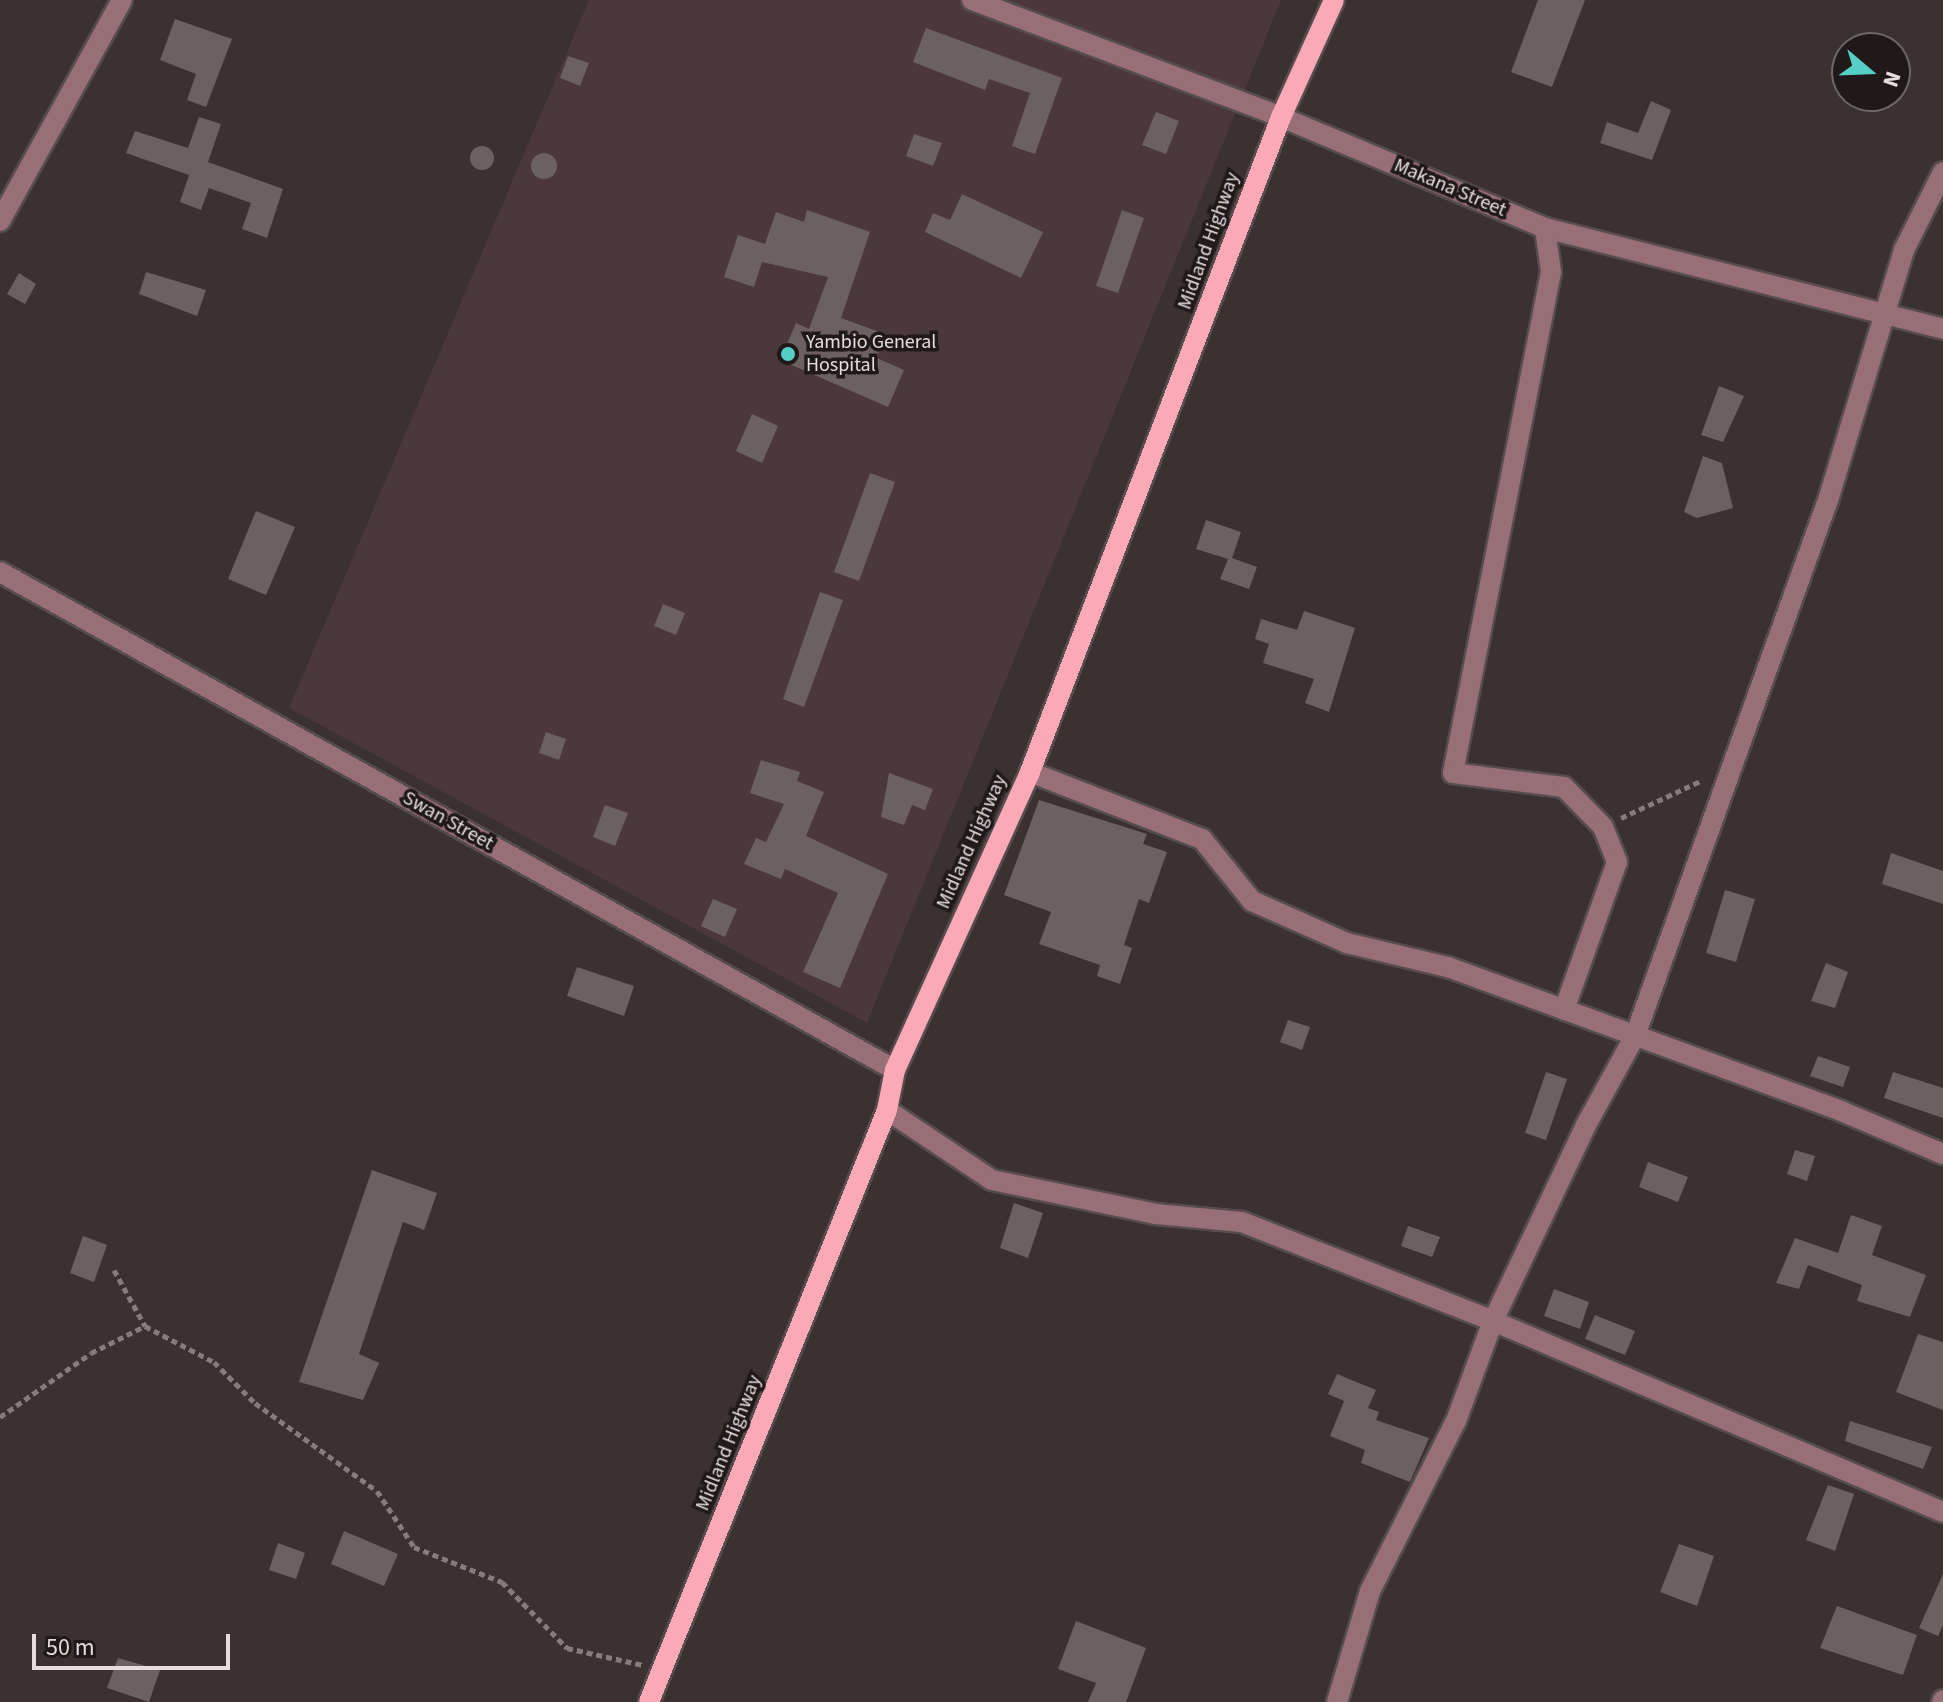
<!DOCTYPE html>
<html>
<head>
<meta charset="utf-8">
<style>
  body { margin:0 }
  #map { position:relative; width:1943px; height:1702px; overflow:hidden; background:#3b3032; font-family:"Source Sans 3",sans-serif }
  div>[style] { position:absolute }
  .built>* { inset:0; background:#4a383a }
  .building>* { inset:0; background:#6d6062 }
  .round { border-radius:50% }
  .path>* { height:5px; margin-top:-2.5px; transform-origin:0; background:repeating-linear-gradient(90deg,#867c7e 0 6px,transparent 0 10px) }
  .roads { filter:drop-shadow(2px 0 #564c4e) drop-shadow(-2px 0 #564c4e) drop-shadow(0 2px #564c4e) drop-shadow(0 -2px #564c4e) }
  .minor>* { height:20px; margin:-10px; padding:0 10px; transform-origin:10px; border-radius:10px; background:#986f76 }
  .major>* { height:20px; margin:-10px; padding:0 10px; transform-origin:10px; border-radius:10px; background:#fca9b7 }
  .dots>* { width:22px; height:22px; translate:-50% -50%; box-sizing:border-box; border:4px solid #1f191a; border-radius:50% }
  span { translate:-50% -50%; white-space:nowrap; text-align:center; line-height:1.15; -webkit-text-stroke:7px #1f191a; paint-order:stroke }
  .street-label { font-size:20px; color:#e5ddde }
  .poi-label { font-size:20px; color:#e5ddde }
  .left { translate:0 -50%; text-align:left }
  .north { position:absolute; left:1831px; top:32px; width:80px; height:80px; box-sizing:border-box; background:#1f191a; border:2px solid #6e6768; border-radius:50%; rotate:109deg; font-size:22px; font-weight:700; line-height:32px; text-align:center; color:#e5ddde }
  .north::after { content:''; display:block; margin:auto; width:28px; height:36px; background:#55cec5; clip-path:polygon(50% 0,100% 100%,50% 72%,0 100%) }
  .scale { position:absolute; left:32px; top:1634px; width:198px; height:36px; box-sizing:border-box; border:4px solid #e5ddde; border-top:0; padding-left:10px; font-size:24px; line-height:28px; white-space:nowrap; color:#e5ddde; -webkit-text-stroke:6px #1f191a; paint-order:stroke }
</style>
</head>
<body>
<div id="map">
  <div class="built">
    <div style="clip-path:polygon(589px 0,1281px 0,867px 1023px,289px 708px)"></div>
  </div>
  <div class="building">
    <div style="clip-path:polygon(1538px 0,1585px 0,1552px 87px,1511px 72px)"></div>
    <div style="clip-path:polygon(175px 19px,232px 39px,206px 107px,187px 100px,196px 74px,160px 60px)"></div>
    <div style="clip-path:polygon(926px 28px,1062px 78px,1035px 154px,1012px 146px,1030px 93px,989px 79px,985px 90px,913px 62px)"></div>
    <div style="clip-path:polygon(568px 56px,589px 63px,580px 86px,560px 78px)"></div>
    <div style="clip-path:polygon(1651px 101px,1671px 110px,1652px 160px,1600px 143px,1607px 122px,1638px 133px)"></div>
    <div style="clip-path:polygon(1156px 112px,1179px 121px,1166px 154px,1142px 145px)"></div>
    <div style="clip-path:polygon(199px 117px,221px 124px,208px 162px,283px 189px,267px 238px,242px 229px,251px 203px,209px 188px,201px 210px,180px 202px,189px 175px,126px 153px,135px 131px,188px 148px)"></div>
    <div style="clip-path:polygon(914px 134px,942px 143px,933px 166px,906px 156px)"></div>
    <div class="round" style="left:470px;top:146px;width:24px;height:24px"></div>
    <div class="round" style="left:531px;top:153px;width:26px;height:26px"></div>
    <div style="clip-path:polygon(962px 194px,1043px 232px,1021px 278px,925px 232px,933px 213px,950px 220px)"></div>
    <div style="clip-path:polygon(807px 210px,870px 232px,841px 318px,885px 334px,877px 358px,904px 370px,888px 407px,780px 360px,796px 323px,809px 329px,828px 277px,762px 262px,754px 287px,724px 277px,738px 235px,765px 244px,776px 212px,804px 222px)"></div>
    <div style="clip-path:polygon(1122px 210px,1144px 218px,1118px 293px,1096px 286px)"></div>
    <div style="clip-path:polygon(146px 272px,206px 290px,197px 316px,139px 294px)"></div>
    <div style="clip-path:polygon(19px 273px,36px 284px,25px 304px,7px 294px)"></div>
    <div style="clip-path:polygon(1719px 386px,1744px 396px,1723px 442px,1701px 435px)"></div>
    <div style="clip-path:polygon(752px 414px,778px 426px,762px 463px,736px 451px)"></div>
    <div style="clip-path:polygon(1703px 456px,1722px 463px,1733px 508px,1697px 518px,1684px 512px)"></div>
    <div style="clip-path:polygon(870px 473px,895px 482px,859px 581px,834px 572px)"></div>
    <div style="clip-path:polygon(256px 511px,295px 527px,266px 595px,228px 579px)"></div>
    <div style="clip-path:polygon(1206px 520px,1241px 532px,1232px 558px,1257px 567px,1249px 589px,1220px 579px,1228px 559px,1196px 549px)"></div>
    <div style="clip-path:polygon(820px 592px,843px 600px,804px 707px,783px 699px)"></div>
    <div style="clip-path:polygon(663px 604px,685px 613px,676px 635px,654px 626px)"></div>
    <div style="clip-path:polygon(1304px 611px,1355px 628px,1329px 712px,1305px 703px,1314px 679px,1263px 663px,1269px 644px,1255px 639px,1261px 619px,1297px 630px)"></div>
    <div style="clip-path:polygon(546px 732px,566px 739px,559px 760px,539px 753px)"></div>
    <div style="clip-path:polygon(761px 760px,800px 772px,797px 781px,824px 792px,806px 836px,888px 874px,840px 988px,803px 972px,838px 893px,785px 869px,781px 879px,744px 864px,756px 838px,766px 842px,784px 804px,750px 793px)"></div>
    <div style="clip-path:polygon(889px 773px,933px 789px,925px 810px,912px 805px,904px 825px,881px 817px)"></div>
    <div style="clip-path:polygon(1039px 800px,1147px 834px,1143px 844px,1167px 852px,1149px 903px,1139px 899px,1124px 945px,1132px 948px,1120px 984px,1097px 976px,1100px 965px,1039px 944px,1051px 912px,1004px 895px)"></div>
    <div style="clip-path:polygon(605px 805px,628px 813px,615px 846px,593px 837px)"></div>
    <div style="clip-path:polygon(1891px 853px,1943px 871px,1943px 904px,1882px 884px)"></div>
    <div style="clip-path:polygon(1725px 890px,1755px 899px,1736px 962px,1706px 953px)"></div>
    <div style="clip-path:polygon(713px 899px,737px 909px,725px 937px,701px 926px)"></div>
    <div style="clip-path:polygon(1826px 963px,1848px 972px,1835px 1008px,1811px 1001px)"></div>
    <div style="clip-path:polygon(577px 967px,634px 986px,624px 1016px,567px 996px)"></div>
    <div style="clip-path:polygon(1288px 1020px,1310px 1027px,1302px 1050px,1280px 1042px)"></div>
    <div style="clip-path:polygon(1818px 1056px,1850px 1067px,1843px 1087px,1810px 1076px)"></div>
    <div style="clip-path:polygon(1546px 1072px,1567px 1079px,1546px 1140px,1525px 1133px)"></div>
    <div style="clip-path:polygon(1893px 1072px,1943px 1088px,1943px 1118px,1884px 1098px)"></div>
    <div style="clip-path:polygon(1795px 1150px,1815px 1156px,1807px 1181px,1787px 1174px)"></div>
    <div style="clip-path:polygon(1648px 1162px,1688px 1177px,1678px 1202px,1639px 1187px)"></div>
    <div style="clip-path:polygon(372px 1170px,437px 1193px,424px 1230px,403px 1222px,359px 1354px,379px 1363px,363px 1400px,299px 1382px)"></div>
    <div style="clip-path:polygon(1014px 1203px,1043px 1213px,1028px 1258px,1000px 1248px)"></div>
    <div style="clip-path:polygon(1851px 1215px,1882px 1226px,1872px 1255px,1926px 1275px,1910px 1317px,1857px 1301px,1862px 1285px,1808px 1265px,1799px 1289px,1776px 1283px,1795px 1238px,1838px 1253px)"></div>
    <div style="clip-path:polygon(1408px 1226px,1440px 1237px,1432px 1257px,1401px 1246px)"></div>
    <div style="clip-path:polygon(83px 1236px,107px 1245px,94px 1282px,70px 1273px)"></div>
    <div style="clip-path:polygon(1554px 1289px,1589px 1302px,1580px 1329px,1544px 1316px)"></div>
    <div style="clip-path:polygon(1595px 1315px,1635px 1331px,1625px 1355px,1585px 1339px)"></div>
    <div style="clip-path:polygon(1918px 1334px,1943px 1342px,1943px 1410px,1896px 1392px)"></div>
    <div style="clip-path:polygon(1337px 1374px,1376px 1390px,1368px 1408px,1379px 1412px,1376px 1420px,1429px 1438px,1410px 1482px,1361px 1463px,1365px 1450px,1330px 1436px,1344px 1401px,1328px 1394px)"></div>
    <div style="clip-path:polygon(1850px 1421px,1932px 1447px,1923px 1469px,1845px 1441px)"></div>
    <div style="clip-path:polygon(1828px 1485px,1854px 1494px,1835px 1551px,1806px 1540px)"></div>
    <div style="clip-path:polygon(344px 1531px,398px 1554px,384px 1586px,331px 1564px)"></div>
    <div style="clip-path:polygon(278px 1543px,305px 1553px,296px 1579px,269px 1570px)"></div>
    <div style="clip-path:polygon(1679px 1544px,1714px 1556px,1697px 1606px,1660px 1592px)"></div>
    <div style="clip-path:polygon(1943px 1574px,1943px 1625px,1938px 1636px,1919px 1628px)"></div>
    <div style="clip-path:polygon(1837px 1606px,1917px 1635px,1903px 1675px,1820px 1648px)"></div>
    <div style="clip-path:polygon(1076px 1621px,1146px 1648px,1126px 1702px,1088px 1702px,1096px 1683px,1058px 1669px)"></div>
    <div style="clip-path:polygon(118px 1658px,160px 1670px,149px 1702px,107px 1688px)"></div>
  </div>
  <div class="path">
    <div style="left:1621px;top:818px;width:90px;rotate:-24.9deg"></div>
    <div style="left:114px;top:1270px;width:64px;rotate:61deg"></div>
    <div style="left:145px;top:1326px;width:78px;rotate:27.6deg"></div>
    <div style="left:214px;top:1362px;width:58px;rotate:45deg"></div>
    <div style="left:255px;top:1403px;width:150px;rotate:35.8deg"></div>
    <div style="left:377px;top:1491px;width:67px;rotate:56.5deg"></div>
    <div style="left:414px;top:1547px;width:95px;rotate:21.7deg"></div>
    <div style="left:502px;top:1582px;width:93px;rotate:45.4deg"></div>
    <div style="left:567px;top:1648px;width:78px;rotate:12.6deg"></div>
    <div style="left:0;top:1417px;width:111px;rotate:-35.1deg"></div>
    <div style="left:91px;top:1353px;width:60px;rotate:-26.6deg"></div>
  </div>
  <div class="roads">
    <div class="minor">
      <div style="left:972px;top:0;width:330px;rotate:20.7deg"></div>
      <div style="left:1281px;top:117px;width:286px;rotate:22.8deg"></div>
      <div style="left:1545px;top:228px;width:411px;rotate:14.2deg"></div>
      <div style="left:0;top:221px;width:252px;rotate:-61.1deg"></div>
      <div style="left:1545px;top:228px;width:44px;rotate:82.2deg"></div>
      <div style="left:1551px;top:272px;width:510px;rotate:101.07deg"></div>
      <div style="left:1453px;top:773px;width:112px;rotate:7.2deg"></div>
      <div style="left:1564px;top:787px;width:56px;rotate:45.7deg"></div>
      <div style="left:1603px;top:827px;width:38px;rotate:68deg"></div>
      <div style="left:1617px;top:862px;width:157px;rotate:109.7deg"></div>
      <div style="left:0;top:572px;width:1024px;rotate:29.09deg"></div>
      <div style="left:1030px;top:772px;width:185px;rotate:21.3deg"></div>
      <div style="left:1202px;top:839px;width:80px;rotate:51.1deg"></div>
      <div style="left:1252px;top:901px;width:104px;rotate:23.9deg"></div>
      <div style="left:1347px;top:943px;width:104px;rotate:13.4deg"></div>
      <div style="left:1448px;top:967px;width:419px;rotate:20.1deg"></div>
      <div style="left:1841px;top:1111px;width:111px;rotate:22.9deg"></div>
      <div style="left:887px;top:1110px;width:126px;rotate:33.7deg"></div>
      <div style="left:992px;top:1180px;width:167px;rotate:11.7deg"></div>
      <div style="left:1156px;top:1214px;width:86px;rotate:5.3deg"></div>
      <div style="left:1242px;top:1222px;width:270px;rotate:21.5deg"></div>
      <div style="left:1493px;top:1321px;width:489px;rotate:23deg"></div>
      <div style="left:1337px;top:1702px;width:116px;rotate:-73.4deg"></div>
      <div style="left:1370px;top:1591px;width:191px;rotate:-63.2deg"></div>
      <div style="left:1456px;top:1421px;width:107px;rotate:-69.7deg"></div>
      <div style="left:1493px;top:1321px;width:217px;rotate:-64.6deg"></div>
      <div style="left:1586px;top:1125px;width:102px;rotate:-61.2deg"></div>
      <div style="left:1635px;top:1036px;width:573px;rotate:-70.2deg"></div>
      <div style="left:1829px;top:497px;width:258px;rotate:-73.1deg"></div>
      <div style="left:1904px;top:250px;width:87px;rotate:-63.4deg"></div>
      <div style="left:1942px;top:1702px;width:2px;rotate:-63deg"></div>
    </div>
    <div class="major">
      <div style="left:649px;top:1702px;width:638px;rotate:-68.1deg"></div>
      <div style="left:887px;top:1110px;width:41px;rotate:-78.7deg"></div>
      <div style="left:895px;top:1070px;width:327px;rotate:-65.6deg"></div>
      <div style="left:1030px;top:772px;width:701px;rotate:-69.03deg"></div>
      <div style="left:1281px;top:117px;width:128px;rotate:-65.6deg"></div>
    </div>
  </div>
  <div class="dots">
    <div style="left:788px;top:354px;background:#55cec5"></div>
  </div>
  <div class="street-label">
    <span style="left:1450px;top:188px;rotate:23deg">Makana Street</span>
    <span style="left:1209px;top:241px;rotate:-70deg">Midland Highway</span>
    <span style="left:448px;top:821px;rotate:29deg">Swan Street</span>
    <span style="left:972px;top:842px;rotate:-66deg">Midland Highway</span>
    <span style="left:729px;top:1443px;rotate:-68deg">Midland Highway</span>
  </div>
  <div class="poi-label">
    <span class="left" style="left:806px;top:354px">Yambio General<br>Hospital</span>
  </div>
  <div class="north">N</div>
  <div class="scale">50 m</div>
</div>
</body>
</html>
